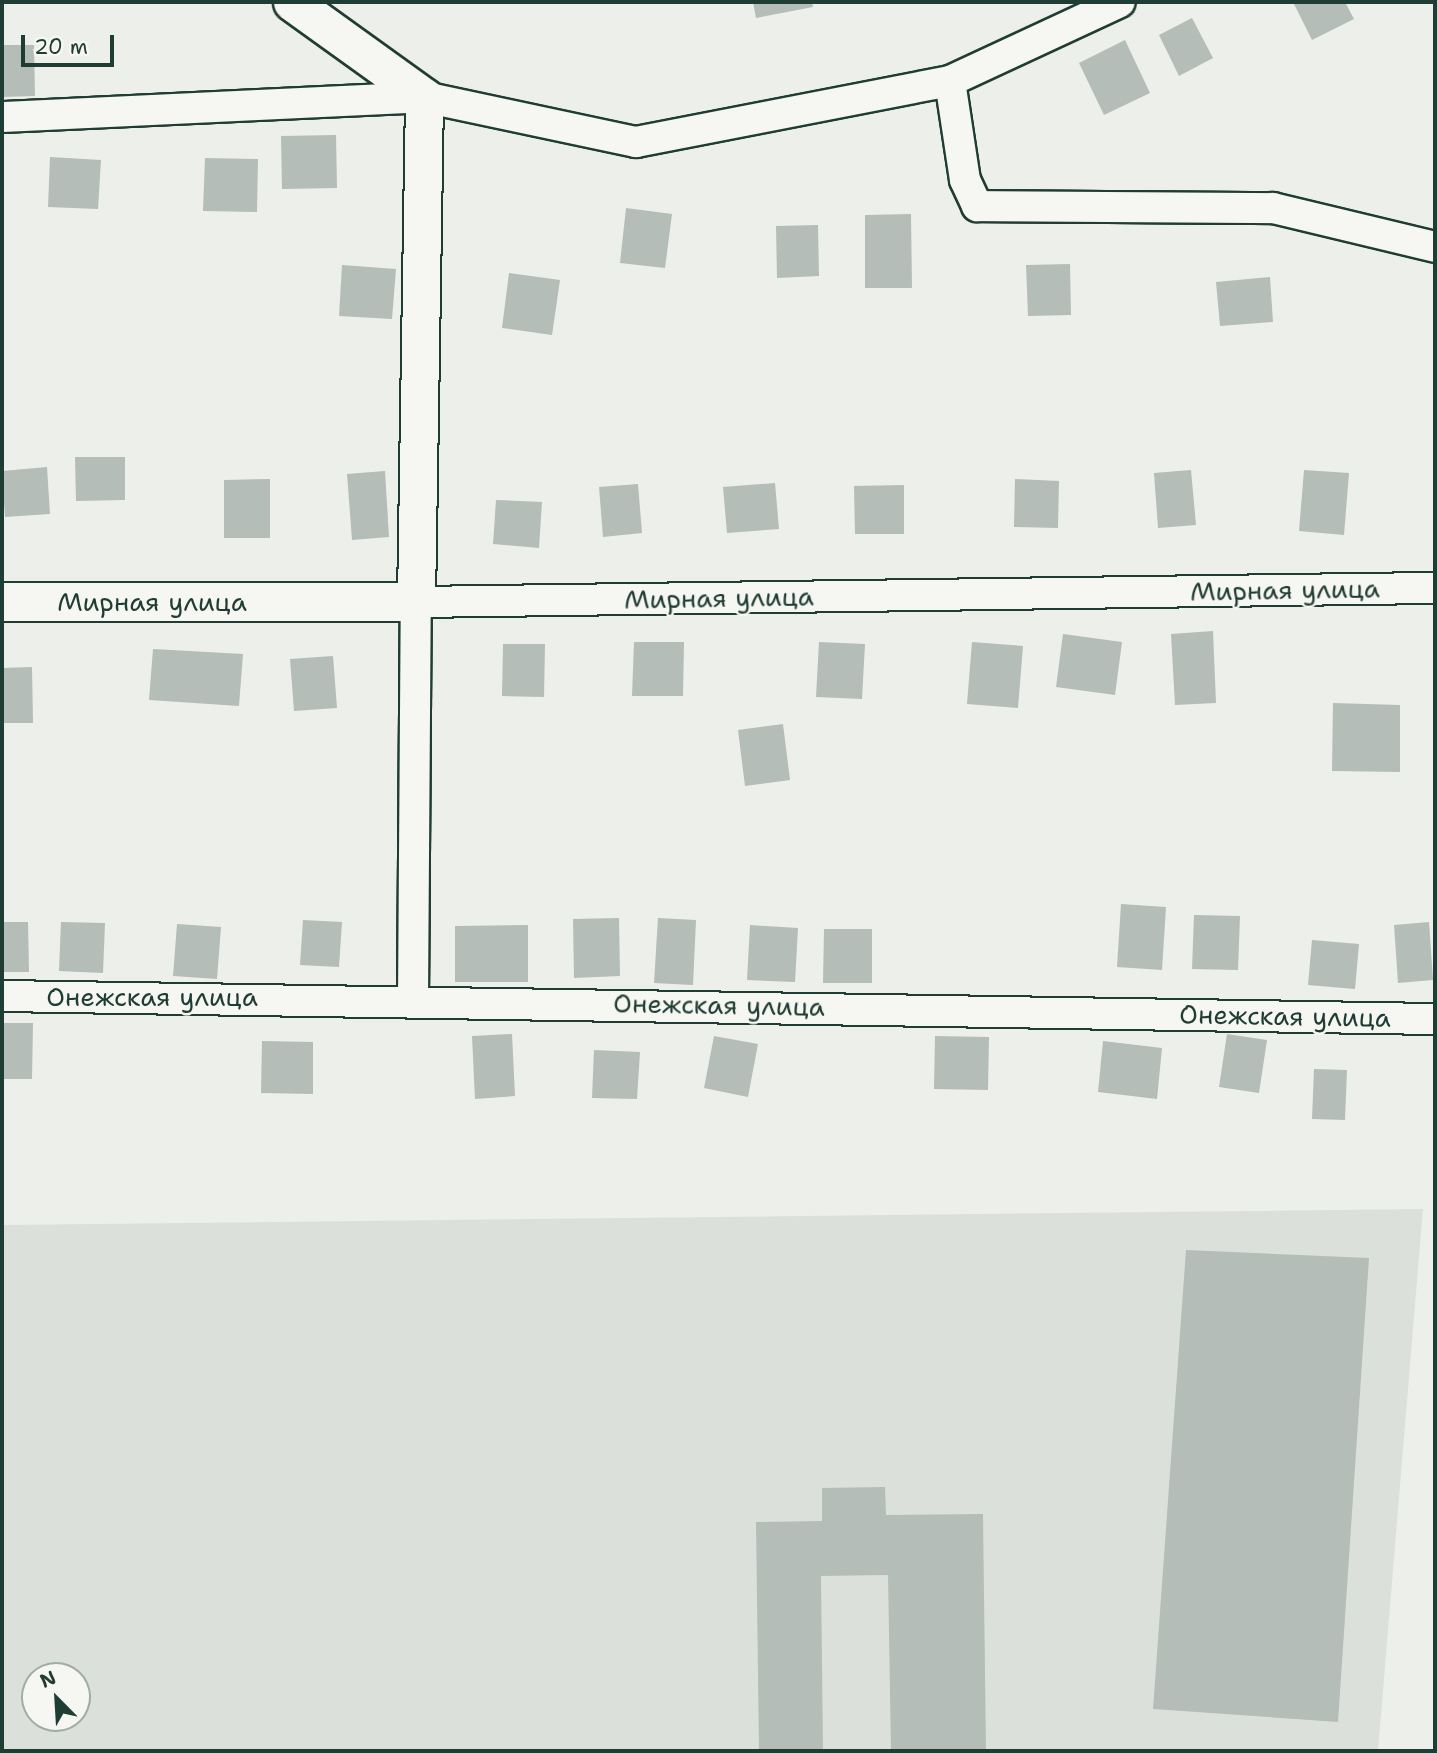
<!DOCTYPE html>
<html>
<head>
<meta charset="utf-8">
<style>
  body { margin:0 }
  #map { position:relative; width:1437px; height:1753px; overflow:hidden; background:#edefea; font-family:"Shantell Sans",sans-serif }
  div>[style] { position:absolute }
  .built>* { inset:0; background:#dce0db }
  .building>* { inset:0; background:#b4bdb8 }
  .roads { filter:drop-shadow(2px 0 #1f3d34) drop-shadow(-2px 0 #1f3d34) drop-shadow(0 2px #1f3d34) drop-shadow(0 -2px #1f3d34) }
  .minor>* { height:30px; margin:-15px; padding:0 15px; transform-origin:15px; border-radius:15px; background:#f6f6f2 }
  .tertiary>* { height:37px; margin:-18.5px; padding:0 18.5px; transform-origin:18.5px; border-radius:18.5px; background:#f6f6f2 }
  .secondary>* { height:38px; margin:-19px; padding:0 19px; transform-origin:19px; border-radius:19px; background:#f6f6f2 }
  span { translate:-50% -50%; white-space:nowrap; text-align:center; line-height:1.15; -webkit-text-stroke:5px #f6f6f2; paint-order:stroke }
  .street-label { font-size:26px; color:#1f3d34 }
  .frame { position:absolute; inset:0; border:4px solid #1f3d34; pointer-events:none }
  .north { position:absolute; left:21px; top:1662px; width:70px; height:70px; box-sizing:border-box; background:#f6f6f2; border:2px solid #a0aca6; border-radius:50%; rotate:336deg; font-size:19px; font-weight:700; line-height:28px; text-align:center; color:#1f3d34 }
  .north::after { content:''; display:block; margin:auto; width:24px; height:32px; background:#1f3d34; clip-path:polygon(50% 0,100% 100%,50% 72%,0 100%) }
  .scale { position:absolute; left:21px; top:35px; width:93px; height:32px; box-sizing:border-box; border:4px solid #1f3d34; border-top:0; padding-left:9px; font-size:21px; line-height:24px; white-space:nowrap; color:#1f3d34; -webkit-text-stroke:5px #f6f6f2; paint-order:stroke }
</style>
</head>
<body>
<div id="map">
  <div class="built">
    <div style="clip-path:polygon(evenodd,1423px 1209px,1378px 1751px,2px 1751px,2px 1225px,1423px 1209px,35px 1676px,77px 1676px,77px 1718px,35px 1718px,35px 1676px)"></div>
  </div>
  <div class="building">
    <div style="clip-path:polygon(753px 2px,812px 2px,813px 7px,756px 18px)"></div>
    <div style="clip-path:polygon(1293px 2px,1345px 2px,1354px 19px,1312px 40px)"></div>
    <div style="clip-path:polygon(1192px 18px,1213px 58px,1179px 76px,1159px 35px)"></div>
    <div style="clip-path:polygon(1125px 40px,1150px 93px,1104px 115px,1079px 63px)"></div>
    <div style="clip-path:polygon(2px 45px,34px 45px,35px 96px,2px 97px)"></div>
    <div style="clip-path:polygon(336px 135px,337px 188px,282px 189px,281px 136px)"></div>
    <div style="clip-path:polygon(50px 157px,101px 160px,98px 209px,48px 207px)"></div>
    <div style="clip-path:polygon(205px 158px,258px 159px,257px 212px,203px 211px)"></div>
    <div style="clip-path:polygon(626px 208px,672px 214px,665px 268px,620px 263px)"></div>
    <div style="clip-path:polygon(911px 214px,912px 288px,865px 288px,865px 215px)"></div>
    <div style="clip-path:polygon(818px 225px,819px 276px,777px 278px,776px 226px)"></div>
    <div style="clip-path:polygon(1070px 264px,1071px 315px,1028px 316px,1026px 265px)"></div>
    <div style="clip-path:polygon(342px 265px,396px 269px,392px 319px,339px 316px)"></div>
    <div style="clip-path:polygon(509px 273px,560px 280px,552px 335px,502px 328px)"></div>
    <div style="clip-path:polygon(1270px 277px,1273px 322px,1220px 326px,1216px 282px)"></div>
    <div style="clip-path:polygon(75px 457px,125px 457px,125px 500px,76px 501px)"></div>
    <div style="clip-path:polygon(47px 467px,50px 514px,5px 517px,2px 471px)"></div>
    <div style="clip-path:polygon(1191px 470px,1196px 525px,1158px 528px,1154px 473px)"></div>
    <div style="clip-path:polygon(1304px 470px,1349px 473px,1344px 535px,1299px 531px)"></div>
    <div style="clip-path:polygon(385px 471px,389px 537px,352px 540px,347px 474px)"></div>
    <div style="clip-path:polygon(270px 479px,270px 538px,224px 538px,224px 480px)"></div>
    <div style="clip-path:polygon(1015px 479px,1059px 481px,1058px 528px,1014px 527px)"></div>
    <div style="clip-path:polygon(775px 483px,779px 529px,727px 533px,723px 487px)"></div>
    <div style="clip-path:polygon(638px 484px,642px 533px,603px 537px,599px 487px)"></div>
    <div style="clip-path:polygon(904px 485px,904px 534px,855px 534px,854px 486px)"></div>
    <div style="clip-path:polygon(496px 500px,542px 502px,539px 548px,493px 544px)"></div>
    <div style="clip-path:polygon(1213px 631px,1216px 703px,1175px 705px,1171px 634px)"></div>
    <div style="clip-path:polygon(1063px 634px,1122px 642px,1115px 695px,1056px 687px)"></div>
    <div style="clip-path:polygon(634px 642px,684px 642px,683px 696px,632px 696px)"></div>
    <div style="clip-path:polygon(819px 642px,865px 644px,862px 699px,816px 697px)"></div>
    <div style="clip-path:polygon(972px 642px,1023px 646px,1018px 708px,967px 704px)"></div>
    <div style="clip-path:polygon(503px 644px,545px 644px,544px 697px,502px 696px)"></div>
    <div style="clip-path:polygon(153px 649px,243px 654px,239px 706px,149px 700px)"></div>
    <div style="clip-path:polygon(333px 656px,337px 708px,294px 711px,290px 659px)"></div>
    <div style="clip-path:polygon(32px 667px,33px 723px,2px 723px,2px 668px)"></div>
    <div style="clip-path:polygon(1333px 703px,1400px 705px,1400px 772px,1332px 771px)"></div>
    <div style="clip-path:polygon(783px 724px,790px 780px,745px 786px,738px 730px)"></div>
    <div style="clip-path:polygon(1121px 904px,1166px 907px,1162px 970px,1117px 967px)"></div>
    <div style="clip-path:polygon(1194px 915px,1240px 916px,1238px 970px,1192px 969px)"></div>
    <div style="clip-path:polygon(619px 918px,620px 976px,574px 978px,573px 919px)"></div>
    <div style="clip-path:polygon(658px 918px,696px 920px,693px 985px,654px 983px)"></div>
    <div style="clip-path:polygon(303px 920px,342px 922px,339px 967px,300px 965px)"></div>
    <div style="clip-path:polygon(2px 922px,28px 922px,29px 972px,2px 972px)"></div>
    <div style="clip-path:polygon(61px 922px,105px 923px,103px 973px,59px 971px)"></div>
    <div style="clip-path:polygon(1429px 922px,1433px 980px,1398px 983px,1394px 925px)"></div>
    <div style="clip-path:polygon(177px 924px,221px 927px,217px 979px,173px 976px)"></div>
    <div style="clip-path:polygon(528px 925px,528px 982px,455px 982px,455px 926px)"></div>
    <div style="clip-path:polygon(750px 925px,798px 928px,795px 982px,747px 980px)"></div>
    <div style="clip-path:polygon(824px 929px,872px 929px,872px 983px,823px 983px)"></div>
    <div style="clip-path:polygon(1312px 940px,1359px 944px,1355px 989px,1308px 985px)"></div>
    <div style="clip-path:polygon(2px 1023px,33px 1023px,32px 1079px,2px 1079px)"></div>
    <div style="clip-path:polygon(512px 1034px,515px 1096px,475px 1099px,472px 1036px)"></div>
    <div style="clip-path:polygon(1227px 1034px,1267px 1040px,1259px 1093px,1219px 1087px)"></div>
    <div style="clip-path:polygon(714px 1036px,758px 1044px,748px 1097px,704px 1088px)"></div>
    <div style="clip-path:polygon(935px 1036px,989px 1037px,988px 1090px,934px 1089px)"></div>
    <div style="clip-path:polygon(262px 1041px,313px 1042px,313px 1094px,261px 1093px)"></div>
    <div style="clip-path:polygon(1103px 1041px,1162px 1048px,1157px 1099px,1098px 1092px)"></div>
    <div style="clip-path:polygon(594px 1050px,640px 1052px,637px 1099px,592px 1098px)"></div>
    <div style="clip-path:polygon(1314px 1069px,1347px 1070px,1345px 1120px,1312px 1119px)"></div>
    <div style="clip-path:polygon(1186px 1250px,1369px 1258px,1338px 1722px,1153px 1709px)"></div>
    <div style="clip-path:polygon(885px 1487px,886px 1515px,983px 1514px,986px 1751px,891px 1751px,888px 1575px,821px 1576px,823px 1751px,759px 1751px,756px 1522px,822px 1521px,822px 1488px)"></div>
  </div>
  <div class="roads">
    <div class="minor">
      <div style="left:950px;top:81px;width:100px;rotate:81.4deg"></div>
      <div style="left:965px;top:180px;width:29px;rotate:65deg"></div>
      <div style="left:977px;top:206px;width:296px;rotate:0.4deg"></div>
      <div style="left:1273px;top:208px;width:167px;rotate:13.5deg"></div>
      <div style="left:2px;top:117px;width:422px;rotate:-2.7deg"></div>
      <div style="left:424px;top:97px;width:217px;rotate:12deg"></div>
      <div style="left:636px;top:142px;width:320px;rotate:-11deg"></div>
      <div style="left:950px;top:81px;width:187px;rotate:-24.9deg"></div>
      <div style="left:2px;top:996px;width:1433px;rotate:0.92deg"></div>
      <div style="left:413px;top:999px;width:397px;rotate:-89.6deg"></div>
      <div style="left:416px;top:602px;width:1019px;rotate:-0.79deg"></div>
    </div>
    <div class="tertiary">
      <div style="left:292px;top:2px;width:163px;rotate:35.7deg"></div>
      <div style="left:424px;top:97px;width:505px;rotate:90.91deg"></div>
    </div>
    <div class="secondary">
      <div style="left:2px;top:602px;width:414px"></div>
    </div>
  </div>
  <div class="street-label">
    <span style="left:1285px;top:590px;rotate:-1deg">Мирная улица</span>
    <span style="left:719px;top:598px;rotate:-1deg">Мирная улица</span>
    <span style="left:152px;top:602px">Мирная улица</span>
    <span style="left:152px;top:997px">Онежская улица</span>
    <span style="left:719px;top:1005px;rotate:1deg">Онежская улица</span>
    <span style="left:1285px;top:1016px;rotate:1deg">Онежская улица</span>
  </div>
  <div class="frame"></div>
  <div class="north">N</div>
  <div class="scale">20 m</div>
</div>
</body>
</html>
